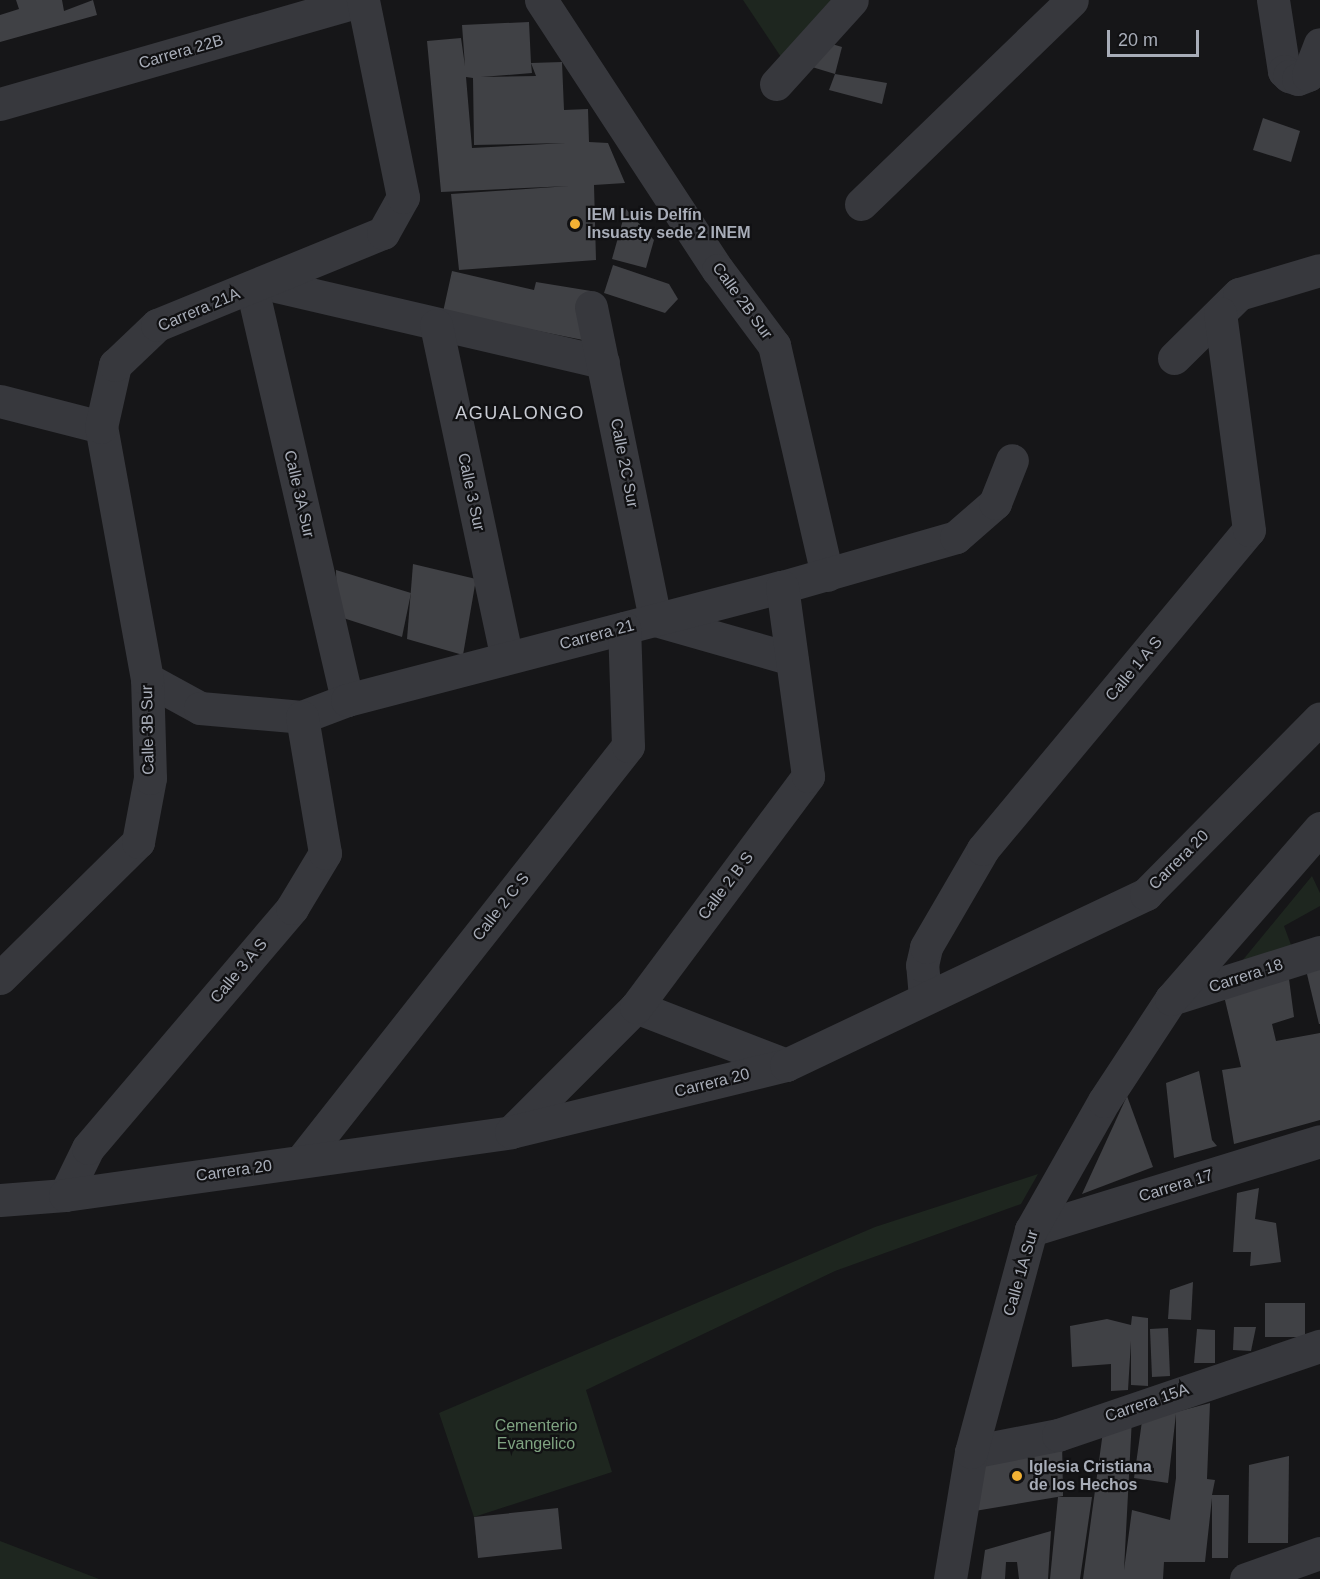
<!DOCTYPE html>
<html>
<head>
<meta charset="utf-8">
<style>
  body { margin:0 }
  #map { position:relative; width:1320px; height:1579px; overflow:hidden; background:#161618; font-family:Arial,sans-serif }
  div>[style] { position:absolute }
  .green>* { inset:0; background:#1e261f }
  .building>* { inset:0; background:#404145 }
  .minor>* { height:33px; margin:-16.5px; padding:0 16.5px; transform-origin:16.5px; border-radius:16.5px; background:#37383d }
  .dots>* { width:16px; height:16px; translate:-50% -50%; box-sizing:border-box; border:3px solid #111113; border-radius:50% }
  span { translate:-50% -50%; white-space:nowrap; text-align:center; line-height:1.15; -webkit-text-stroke:4.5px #111113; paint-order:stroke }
  .street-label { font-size:16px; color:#a8adb8 }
  .poi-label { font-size:16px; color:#a8adb8; font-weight:700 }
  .left { translate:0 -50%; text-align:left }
  .park-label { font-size:16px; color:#7fa381 }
  .neighbourhood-label { font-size:18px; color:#c9ccd4; letter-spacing:1.5px }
  .scale { position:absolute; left:1107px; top:30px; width:92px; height:27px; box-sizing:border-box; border:3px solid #a8adb8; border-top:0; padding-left:8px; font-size:18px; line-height:21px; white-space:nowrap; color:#a8adb8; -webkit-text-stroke:4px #111113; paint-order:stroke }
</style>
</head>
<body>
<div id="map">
  <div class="green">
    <div style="clip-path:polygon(743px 0,831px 0,785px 63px)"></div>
    <div style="clip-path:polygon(1312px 876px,1320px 893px,1320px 906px,1284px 926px,1294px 953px,1228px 978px)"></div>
    <div style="clip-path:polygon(1038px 1174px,1021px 1204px,835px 1271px,586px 1390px,612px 1472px,474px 1517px,439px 1413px,875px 1227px)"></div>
    <div style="clip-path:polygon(0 1541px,99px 1579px,0 1579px)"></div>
  </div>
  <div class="building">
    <div style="clip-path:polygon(16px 0,62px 0,64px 11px,93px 0,97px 15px,0 42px,0 15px,19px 9px)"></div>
    <div style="clip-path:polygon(evenodd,529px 22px,531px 63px,562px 62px,564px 110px,588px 109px,589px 142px,608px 143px,625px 183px,594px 185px,596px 260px,459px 270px,451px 194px,569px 186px,441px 192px,427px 41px,461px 38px,465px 66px,462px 25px,529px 22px,531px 63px,536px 76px,481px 77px,532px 73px,531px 63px,529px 22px,466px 77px,473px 78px,474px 145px,566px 143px,472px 148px,466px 77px)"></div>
    <div style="clip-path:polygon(832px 44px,842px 47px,835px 74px,812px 67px)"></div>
    <div style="clip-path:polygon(835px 74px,887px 83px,882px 104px,829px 90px)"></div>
    <div style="clip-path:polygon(1263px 118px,1300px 131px,1291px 162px,1253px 150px)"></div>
    <div style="clip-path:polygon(626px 209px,654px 240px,646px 268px,612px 259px)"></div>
    <div style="clip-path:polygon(613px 265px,669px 284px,678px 299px,665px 313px,604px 293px)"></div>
    <div style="clip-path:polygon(452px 271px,534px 290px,536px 282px,591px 291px,583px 340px,443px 312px)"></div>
    <div style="clip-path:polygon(413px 564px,476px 579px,463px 655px,407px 639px)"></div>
    <div style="clip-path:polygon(336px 570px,411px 593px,402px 637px,337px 616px)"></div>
    <div style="clip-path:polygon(1320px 968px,1320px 1024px,1319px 1024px,1306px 970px)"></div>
    <div style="clip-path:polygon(1289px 979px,1294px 1017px,1272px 1024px,1276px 1041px,1320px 1033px,1320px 1120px,1234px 1144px,1222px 1070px,1241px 1067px,1224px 996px)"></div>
    <div style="clip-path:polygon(1199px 1071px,1212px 1140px,1217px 1146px,1174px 1158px,1166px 1083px)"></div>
    <div style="clip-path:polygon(1127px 1096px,1153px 1167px,1082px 1194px)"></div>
    <div style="clip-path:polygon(1259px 1188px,1255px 1219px,1276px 1223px,1281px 1262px,1250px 1266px,1251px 1252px,1233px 1252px,1237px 1193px)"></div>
    <div style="clip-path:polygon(1193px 1282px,1191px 1320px,1168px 1319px,1170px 1290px)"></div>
    <div style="clip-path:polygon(1265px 1303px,1305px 1303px,1305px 1337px,1265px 1337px)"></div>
    <div style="clip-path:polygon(1132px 1316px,1148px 1318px,1148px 1386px,1131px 1385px,1131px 1341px,1128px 1390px,1111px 1391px,1111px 1364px,1072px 1367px,1070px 1326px,1107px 1319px,1131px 1325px)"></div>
    <div style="clip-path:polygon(1234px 1327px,1256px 1327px,1251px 1351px,1233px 1350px)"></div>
    <div style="clip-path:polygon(1168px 1328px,1170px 1376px,1152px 1377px,1150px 1329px)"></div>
    <div style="clip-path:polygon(1197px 1329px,1215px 1330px,1215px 1363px,1194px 1363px)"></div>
    <div style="clip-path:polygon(1210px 1403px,1207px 1479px,1215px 1480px,1212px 1495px,1229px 1495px,1228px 1558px,1212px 1558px,1212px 1498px,1205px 1562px,1164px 1562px,1163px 1579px,1083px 1579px,1104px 1424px,1132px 1418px,1124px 1570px,1132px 1510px,1170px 1520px,1176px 1478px,1176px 1414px,1168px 1483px,1134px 1478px,1143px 1414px,1176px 1412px)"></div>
    <div style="clip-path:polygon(1062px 1439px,1063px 1496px,963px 1513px,975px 1456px)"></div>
    <div style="clip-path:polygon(1289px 1456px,1288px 1543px,1248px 1543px,1249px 1465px)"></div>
    <div style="clip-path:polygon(1058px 1497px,1092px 1497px,1080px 1579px,1050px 1579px)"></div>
    <div style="clip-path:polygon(558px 1508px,562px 1549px,478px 1558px,474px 1517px)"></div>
    <div style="clip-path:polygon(1051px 1531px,1048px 1579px,1019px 1579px,1017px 1562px,1006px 1562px,1005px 1579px,981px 1579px,985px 1550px)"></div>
  </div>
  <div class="minor">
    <div style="left:541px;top:0;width:323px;rotate:56.8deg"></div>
    <div style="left:718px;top:270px;width:94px;rotate:53.3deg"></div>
    <div style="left:774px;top:345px;width:236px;rotate:77deg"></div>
    <div style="left:1273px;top:0;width:72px;rotate:81.2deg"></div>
    <div style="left:1284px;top:71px;width:7px;rotate:45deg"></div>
    <div style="left:1289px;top:76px;width:9px;rotate:18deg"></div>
    <div style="left:1298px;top:79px;width:11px;rotate:-22deg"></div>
    <div style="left:1308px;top:75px;width:33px;rotate:-69deg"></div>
    <div style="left:776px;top:84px;width:113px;rotate:-47.9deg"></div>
    <div style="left:0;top:104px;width:377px;rotate:-16deg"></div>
    <div style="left:861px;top:204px;width:293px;rotate:-44deg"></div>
    <div style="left:263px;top:283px;width:349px;rotate:13.1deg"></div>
    <div style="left:252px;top:288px;width:423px;rotate:77deg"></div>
    <div style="left:591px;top:307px;width:319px;rotate:78.4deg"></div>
    <div style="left:655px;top:620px;width:142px;rotate:15.9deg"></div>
    <div style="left:436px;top:325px;width:340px;rotate:78deg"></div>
    <div style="left:1174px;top:358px;width:91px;rotate:-44.6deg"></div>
    <div style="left:1239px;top:294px;width:84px;rotate:-16.5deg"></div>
    <div style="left:0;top:401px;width:104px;rotate:14.4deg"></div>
    <div style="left:147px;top:679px;width:60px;rotate:28.7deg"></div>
    <div style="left:200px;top:708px;width:102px;rotate:5deg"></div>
    <div style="left:302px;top:717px;width:48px;rotate:-20.7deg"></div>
    <div style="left:347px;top:700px;width:449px;rotate:-14.6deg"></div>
    <div style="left:782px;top:587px;width:181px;rotate:-16deg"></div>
    <div style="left:956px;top:537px;width:52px;rotate:-41.1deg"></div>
    <div style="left:995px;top:503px;width:46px;rotate:-68.4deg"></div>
    <div style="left:0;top:978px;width:194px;rotate:-44.6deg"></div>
    <div style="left:138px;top:842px;width:65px;rotate:-79.4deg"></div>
    <div style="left:150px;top:778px;width:99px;rotate:-91.7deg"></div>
    <div style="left:147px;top:679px;width:256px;rotate:-100.3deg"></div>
    <div style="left:101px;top:427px;width:64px;rotate:-77.3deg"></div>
    <div style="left:115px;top:365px;width:58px;rotate:-43.6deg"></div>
    <div style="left:157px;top:325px;width:244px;rotate:-22.2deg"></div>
    <div style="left:383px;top:233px;width:41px;rotate:-60.9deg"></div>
    <div style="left:403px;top:197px;width:201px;rotate:-101.5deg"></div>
    <div style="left:925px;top:997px;width:32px;rotate:-95deg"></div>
    <div style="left:922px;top:965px;width:18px;rotate:-77deg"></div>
    <div style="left:926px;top:947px;width:113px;rotate:-59.8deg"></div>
    <div style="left:983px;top:849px;width:415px;rotate:-50.2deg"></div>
    <div style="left:1249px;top:530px;width:219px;rotate:-97.6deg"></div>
    <div style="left:1171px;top:999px;width:156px;rotate:-17.5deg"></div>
    <div style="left:636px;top:1007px;width:161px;rotate:21.1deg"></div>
    <div style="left:511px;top:1132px;width:177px;rotate:-45deg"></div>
    <div style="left:636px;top:1007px;width:288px;rotate:-53.3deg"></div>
    <div style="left:808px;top:776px;width:191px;rotate:-97.8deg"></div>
    <div style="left:301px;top:1161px;width:528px;rotate:-51.76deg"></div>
    <div style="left:628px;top:746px;width:118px;rotate:-91.9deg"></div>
    <div style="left:65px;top:1195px;width:52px;rotate:-63.9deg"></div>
    <div style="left:88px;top:1148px;width:315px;rotate:-49.6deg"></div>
    <div style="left:292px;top:908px;width:64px;rotate:-59deg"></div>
    <div style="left:325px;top:853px;width:138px;rotate:-99.6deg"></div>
    <div style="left:0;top:1200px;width:65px;rotate:-4.4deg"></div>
    <div style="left:65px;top:1195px;width:450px;rotate:-8deg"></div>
    <div style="left:511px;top:1132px;width:283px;rotate:-13.7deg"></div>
    <div style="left:786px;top:1065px;width:399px;rotate:-25.4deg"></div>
    <div style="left:1146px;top:894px;width:247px;rotate:-45.3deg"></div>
    <div style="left:1031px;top:1230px;width:302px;rotate:-17.1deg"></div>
    <div style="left:971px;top:1452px;width:89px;rotate:-11.1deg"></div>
    <div style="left:1058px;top:1435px;width:277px;rotate:-18.8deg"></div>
    <div style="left:950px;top:1579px;width:129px;rotate:-80.6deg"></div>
    <div style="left:971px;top:1452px;width:230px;rotate:-74.9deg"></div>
    <div style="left:1031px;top:1230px;width:148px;rotate:-60.5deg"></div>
    <div style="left:1104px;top:1101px;width:122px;rotate:-56.7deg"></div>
    <div style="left:1171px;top:999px;width:227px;rotate:-48.9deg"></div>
    <div style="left:1246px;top:1579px;width:78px;rotate:-19.4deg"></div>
  </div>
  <div class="dots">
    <div style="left:575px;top:224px;background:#f2b134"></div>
    <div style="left:1017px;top:1476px;background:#f2b134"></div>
  </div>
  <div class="street-label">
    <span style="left:181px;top:52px;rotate:-16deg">Carrera 22B</span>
    <span style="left:742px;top:301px;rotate:54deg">Calle 2B Sur</span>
    <span style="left:199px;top:310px;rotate:-23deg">Carrera 21A</span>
    <span style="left:624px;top:463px;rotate:79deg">Calle 2C Sur</span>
    <span style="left:471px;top:492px;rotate:78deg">Calle 3 Sur</span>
    <span style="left:299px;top:494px;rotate:77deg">Calle 3A Sur</span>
    <span style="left:597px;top:635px;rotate:-15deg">Carrera 21</span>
    <span style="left:1134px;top:669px;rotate:-50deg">Calle 1 A S</span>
    <span style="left:148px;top:730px;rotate:-91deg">Calle 3B Sur</span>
    <span style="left:1179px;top:860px;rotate:-45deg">Carrera 20</span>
    <span style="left:726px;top:886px;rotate:-53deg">Calle 2 B S</span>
    <span style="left:501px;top:907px;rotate:-52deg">Calle 2 C S</span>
    <span style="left:239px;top:971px;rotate:-50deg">Calle 3 A S</span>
    <span style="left:1246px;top:976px;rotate:-18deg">Carrera 18</span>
    <span style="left:712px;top:1083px;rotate:-14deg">Carrera 20</span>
    <span style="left:234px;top:1171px;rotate:-8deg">Carrera 20</span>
    <span style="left:1176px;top:1186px;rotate:-17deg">Carrera 17</span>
    <span style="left:1021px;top:1273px;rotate:-74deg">Calle 1A Sur</span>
    <span style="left:1147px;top:1403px;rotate:-19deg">Carrera 15A</span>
  </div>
  <div class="poi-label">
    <span class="left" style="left:587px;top:224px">IEM Luis Delfín<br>Insuasty sede 2 INEM</span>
    <span class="left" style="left:1029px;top:1476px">Iglesia Cristiana<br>de los Hechos</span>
  </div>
  <div class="park-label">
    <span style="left:536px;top:1435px">Cementerio<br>Evangelico</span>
  </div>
  <div class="neighbourhood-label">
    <span style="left:520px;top:413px">AGUALONGO</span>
  </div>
  <div class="scale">20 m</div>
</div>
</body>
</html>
